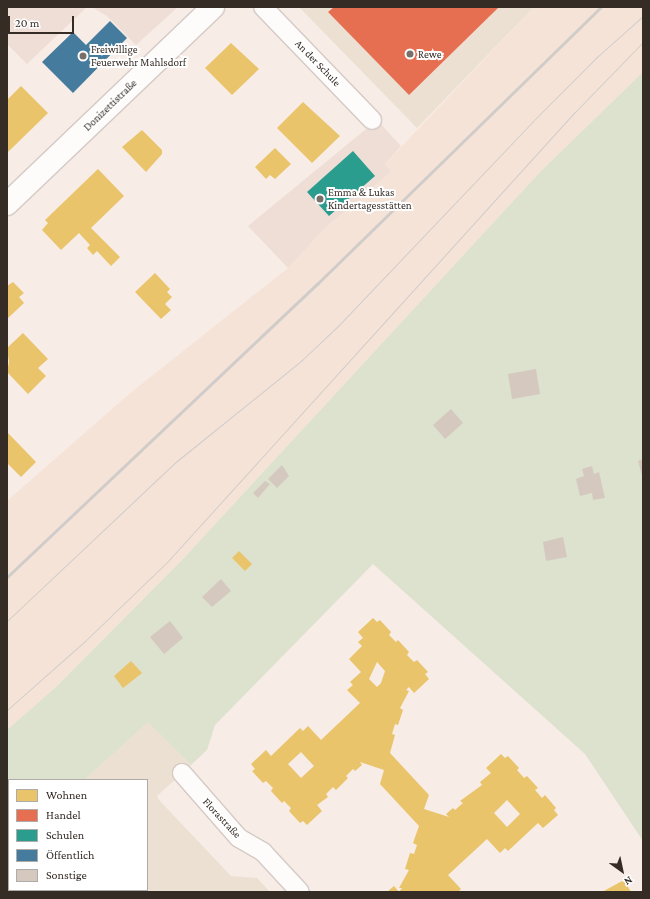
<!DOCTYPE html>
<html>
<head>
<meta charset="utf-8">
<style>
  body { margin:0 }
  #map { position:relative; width:650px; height:899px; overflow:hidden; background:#f7ece6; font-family:"Crimson Pro",serif }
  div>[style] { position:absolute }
  .commercial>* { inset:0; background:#ece0d3 }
  .built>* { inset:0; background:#f6e3d7 }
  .education>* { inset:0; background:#efded6 }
  .green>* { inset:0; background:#dde2ce }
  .homes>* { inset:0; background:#e9c46a }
  .shops>* { inset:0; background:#e76f51 }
  .schools>* { inset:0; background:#2a9d8f }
  .public>* { inset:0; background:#457b9d }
  .building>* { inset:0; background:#d4c8bf }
  .roads { filter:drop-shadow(1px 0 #d4cac5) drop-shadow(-1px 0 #d4cac5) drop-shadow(0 1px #d4cac5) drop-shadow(0 -1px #d4cac5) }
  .minor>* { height:18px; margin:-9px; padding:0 9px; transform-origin:9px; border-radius:9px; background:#fefcfb }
  .tertiary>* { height:22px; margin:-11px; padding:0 11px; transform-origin:11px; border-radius:11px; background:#fefcfb }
  .tram>* { height:1px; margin:-0.5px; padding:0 0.5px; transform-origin:0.5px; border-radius:0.5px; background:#cfccca }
  .rail>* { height:3px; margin:-1.5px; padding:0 1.5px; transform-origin:1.5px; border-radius:1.5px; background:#cfccca }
  .dots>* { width:11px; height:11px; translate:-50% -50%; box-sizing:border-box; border:2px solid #fff; border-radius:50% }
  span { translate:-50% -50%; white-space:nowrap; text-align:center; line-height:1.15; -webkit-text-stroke:4px #fff; paint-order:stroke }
  .poi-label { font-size:11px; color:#352c26 }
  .left { translate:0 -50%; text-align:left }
  .street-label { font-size:11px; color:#352c26 }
  .frame { position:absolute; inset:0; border:8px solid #352c26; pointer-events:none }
  .legend { position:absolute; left:8px; top:779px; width:140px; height:112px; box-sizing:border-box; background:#fff; border:1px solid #aeaba8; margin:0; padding:5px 7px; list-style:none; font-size:12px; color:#352c26 }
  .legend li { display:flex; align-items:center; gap:8px; height:20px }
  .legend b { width:20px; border:1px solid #aeaba8 }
  .north { position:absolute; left:602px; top:851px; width:40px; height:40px; -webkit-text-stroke:3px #fff; paint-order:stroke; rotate:147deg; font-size:11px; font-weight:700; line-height:16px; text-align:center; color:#352c26 }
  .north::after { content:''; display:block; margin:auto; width:14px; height:18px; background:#352c26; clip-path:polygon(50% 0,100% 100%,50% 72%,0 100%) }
  .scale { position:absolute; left:8px; top:16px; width:66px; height:18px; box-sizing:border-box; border:2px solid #352c26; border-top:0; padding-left:5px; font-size:12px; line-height:14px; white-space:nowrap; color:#352c26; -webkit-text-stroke:3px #fff; paint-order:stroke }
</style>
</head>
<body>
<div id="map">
  <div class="commercial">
    <div style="clip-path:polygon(299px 7px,534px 7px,417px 128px)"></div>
    <div style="clip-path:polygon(148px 721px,191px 765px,157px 796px,159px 800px,231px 876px,257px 878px,270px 892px,7px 892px,9px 854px,9px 890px,147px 890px,147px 780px,84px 780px)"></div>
  </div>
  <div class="built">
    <div style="clip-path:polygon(534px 7px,643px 7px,643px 72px,541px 171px,182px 560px,56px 687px,7px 730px,7px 501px,129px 394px,288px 268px,325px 228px,391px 172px,385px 164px)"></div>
  </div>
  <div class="education">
    <div style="clip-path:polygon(7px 7px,87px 7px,27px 64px,7px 44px)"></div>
    <div style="clip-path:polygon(92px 7px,178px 7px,136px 45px,107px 16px)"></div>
    <div style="clip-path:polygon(377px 120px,401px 146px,385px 164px,391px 172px,325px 228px,288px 268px,248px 226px)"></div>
  </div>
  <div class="green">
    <div style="clip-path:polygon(643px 72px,643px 841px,585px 754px,373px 564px,215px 725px,207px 750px,191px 765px,148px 722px,84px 780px,9px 780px,7px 855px,7px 730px,56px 687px,182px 560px,541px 171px)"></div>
  </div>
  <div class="homes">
    <div style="clip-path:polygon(231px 43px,259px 69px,232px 95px,205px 68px)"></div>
    <div style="clip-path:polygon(21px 86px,48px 113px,7px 153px,7px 100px)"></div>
    <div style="clip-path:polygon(303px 102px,340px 136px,312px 163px,277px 128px)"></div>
    <div style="clip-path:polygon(142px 130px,162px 150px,162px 154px,146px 172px,122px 147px)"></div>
    <div style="clip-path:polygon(275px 148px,291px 164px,275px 179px,270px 175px,266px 179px,255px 167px)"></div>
    <div style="clip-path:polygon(98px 169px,124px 196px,91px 228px,120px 257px,111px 266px,97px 251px,93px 255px,87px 248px,90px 245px,79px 233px,61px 250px,42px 230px,48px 223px,45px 220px)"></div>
    <div style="clip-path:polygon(155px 273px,170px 289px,167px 292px,172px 297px,165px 304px,171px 310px,161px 319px,135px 292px)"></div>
    <div style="clip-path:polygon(13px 282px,24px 293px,19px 297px,24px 303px,7px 319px,7px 286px)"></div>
    <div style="clip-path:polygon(23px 333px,48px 359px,38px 368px,46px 376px,28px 394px,7px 372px,9px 362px,7px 348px)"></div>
    <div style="clip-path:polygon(8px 433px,36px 462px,21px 477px,7px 463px)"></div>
    <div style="clip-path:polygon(239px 551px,252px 564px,245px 571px,232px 558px)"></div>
    <div style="clip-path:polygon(evenodd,373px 618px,377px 622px,380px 620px,391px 632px,389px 635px,396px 642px,398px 640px,409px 652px,407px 655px,414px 662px,417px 660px,428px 672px,425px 674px,429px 679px,414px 693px,409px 687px,406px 690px,409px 691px,400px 708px,403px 710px,398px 725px,395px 724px,392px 734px,395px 735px,390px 753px,429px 795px,424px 809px,449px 817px,446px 814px,453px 808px,455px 810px,463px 803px,460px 801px,482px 785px,480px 782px,491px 773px,486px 768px,501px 754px,505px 758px,508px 756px,519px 768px,517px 770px,524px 778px,527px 776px,538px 788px,535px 790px,542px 798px,545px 795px,556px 808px,554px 810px,558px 815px,543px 828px,538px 823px,508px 851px,505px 848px,500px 853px,487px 839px,448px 875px,461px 889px,458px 892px,387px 892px,394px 886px,399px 892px,402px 888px,399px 888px,409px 870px,405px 869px,410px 853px,414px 854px,417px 845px,413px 843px,419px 826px,380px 784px,384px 770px,360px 762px,362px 765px,355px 771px,353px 769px,346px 776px,348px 778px,336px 790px,333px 787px,326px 794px,328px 797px,317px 805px,322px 811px,307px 825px,303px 821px,300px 823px,289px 811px,291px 808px,284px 801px,282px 803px,271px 791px,273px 788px,266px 781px,263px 783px,252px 771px,255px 769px,251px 764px,266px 750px,271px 756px,300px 728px,303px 731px,308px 726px,321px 740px,360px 703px,347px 690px,353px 685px,350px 682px,361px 672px,349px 659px,362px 646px,358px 642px,363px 638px,358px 632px,373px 618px,377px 662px,385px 671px,381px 683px,377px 687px,369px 679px,377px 662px,373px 618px,301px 752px,314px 766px,301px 778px,288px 764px,301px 752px,373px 618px,507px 800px,520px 814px,507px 827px,494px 813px,507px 800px)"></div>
    <div style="clip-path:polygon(131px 661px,142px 673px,123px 688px,114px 676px)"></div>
    <div style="clip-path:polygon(624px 880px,631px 892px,602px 892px)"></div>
  </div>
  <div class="shops">
    <div style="clip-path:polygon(334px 7px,499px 7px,409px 95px,328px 12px)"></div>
  </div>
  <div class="schools">
    <div style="clip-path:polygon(353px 151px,375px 176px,329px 216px,307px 192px)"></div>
  </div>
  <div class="public">
    <div style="clip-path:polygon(110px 21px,127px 38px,73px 93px,42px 62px,73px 32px,86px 45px)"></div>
  </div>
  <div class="building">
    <div style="clip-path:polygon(536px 369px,540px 394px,512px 399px,508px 374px)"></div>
    <div style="clip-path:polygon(451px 409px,463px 423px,445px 439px,433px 425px)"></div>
    <div style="clip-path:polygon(643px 459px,643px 479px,638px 461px)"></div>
    <div style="clip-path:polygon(282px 465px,289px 476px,277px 488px,268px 479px)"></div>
    <div style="clip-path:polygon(592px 466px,594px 474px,599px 472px,605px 498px,593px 500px,592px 493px,580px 496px,576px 479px,584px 476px,582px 469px)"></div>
    <div style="clip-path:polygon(265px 481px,270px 484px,258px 498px,253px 493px)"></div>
    <div style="clip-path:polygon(563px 537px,567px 557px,546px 561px,543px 542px)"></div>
    <div style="clip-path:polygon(221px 579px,231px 591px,212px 607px,202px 597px)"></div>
    <div style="clip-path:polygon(170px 621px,183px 638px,164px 654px,150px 637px)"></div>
  </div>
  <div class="roads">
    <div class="minor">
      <div style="left:263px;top:7px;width:157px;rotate:46deg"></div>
      <div style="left:182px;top:773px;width:86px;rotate:48.8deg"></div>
      <div style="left:239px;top:838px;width:28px;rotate:30deg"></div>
      <div style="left:263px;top:852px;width:54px;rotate:47.2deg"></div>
    </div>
    <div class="tertiary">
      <div style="left:7px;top:204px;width:285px;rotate:-43.7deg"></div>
    </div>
  </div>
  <div class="tram">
    <div style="left:7px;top:621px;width:233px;rotate:-43.3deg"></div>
    <div style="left:177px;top:461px;width:161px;rotate:-38.9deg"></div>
    <div style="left:302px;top:360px;width:50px;rotate:-43.4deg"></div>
    <div style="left:338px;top:326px;width:294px;rotate:-46.4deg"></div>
    <div style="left:541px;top:113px;width:81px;rotate:-45deg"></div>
    <div style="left:598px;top:56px;width:60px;rotate:-41.6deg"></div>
    <div style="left:7px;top:710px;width:104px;rotate:-41.5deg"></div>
    <div style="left:85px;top:641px;width:115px;rotate:-43.9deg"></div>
    <div style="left:168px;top:561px;width:605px;rotate:-47.82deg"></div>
    <div style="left:574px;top:113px;width:99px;rotate:-45.8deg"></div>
  </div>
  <div class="rail">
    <div style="left:7px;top:577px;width:427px;rotate:-43.4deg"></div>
    <div style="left:317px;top:284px;width:397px;rotate:-44.3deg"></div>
  </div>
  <div class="dots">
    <div style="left:410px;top:54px;background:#796f69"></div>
    <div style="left:83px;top:56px;background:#796f69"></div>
    <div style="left:320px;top:199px;background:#796f69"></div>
  </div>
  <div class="poi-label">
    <span class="left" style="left:91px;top:56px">Freiwillige<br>Feuerwehr Mahlsdorf</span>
    <span class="left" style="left:418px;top:54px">Rewe</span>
    <span class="left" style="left:328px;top:199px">Emma &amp; Lukas<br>Kindertagesstätten</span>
  </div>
  <div class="street-label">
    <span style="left:318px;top:63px;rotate:46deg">An der Schule</span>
    <span style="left:110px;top:105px;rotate:-44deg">Donizettistraße</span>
    <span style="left:222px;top:818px;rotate:47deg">Florastraße</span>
  </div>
  <div class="frame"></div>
  <ul class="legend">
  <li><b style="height:11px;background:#e9c46a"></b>Wohnen</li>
  <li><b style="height:11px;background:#e76f51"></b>Handel</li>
  <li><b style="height:11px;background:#2a9d8f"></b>Schulen</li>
  <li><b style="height:11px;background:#457b9d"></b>Öffentlich</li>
  <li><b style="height:11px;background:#d4c8bf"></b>Sonstige</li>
  </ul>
  <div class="north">N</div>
  <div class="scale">20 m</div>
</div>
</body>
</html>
